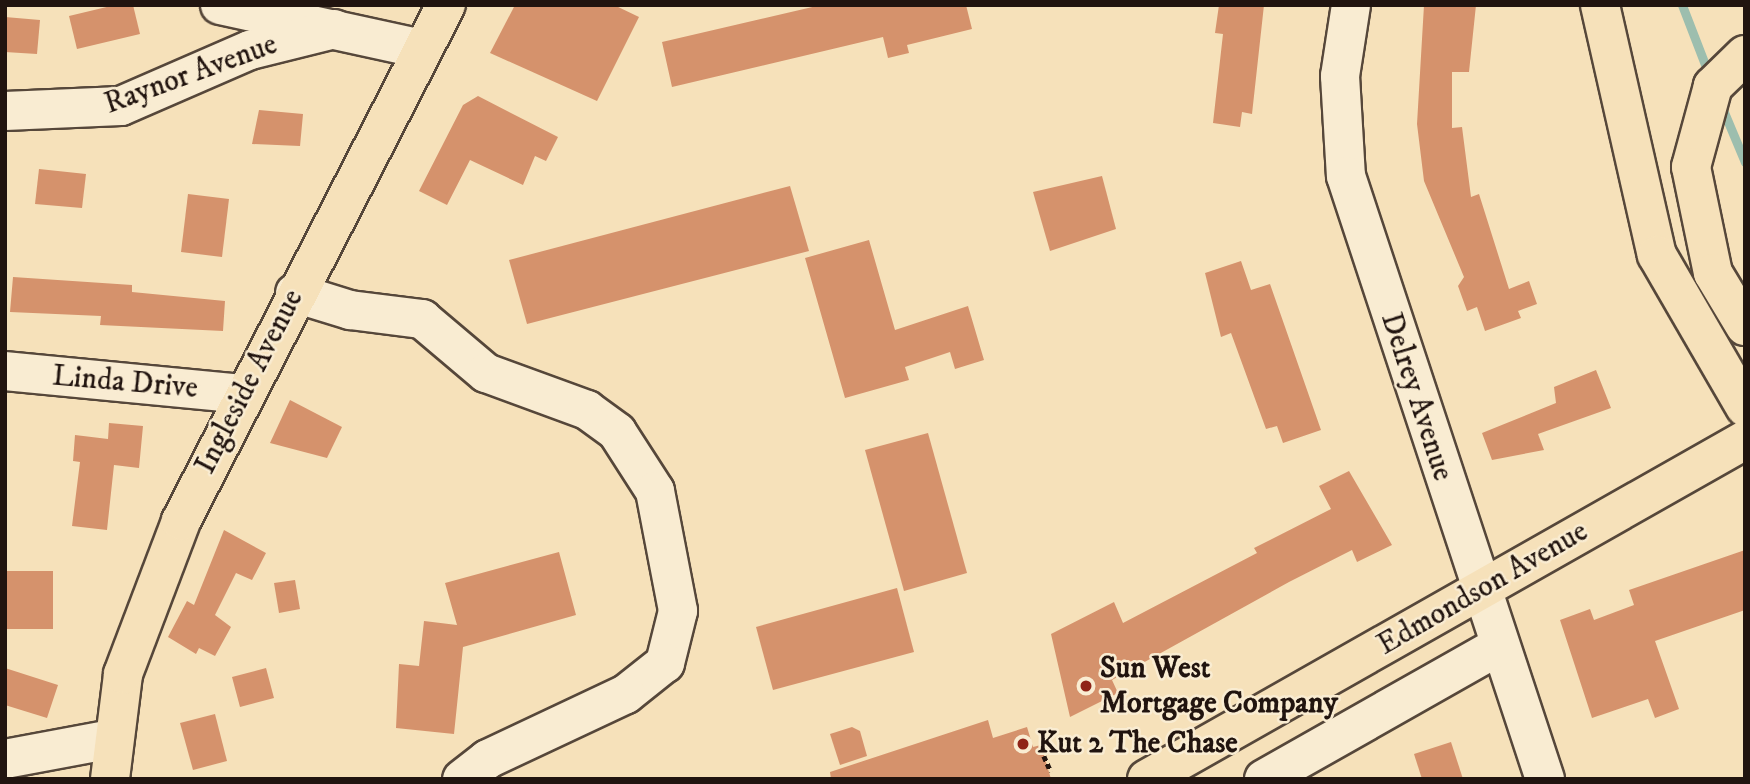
<!DOCTYPE html>
<html>
<head>
<meta charset="utf-8">
<style>
  body { margin:0 }
  #map { position:relative; width:1750px; height:784px; overflow:hidden; background:#f6e1ba; font-family:"IM FELL DW Pica",serif }
  div>[style] { position:absolute }
  .stream>* { height:9px; margin:-4.5px; padding:0 4.5px; transform-origin:4.5px; border-radius:4.5px; background:#9dbeae }
  .building>* { inset:0; background:#d5926c }
  .path>* { height:4.5px; margin-top:-2.25px; transform-origin:0; background:repeating-linear-gradient(90deg,#21140f 0 5px,transparent 0 8.5px) }
  .roads { filter:drop-shadow(2px 0 #56473a) drop-shadow(-2px 0 #56473a) drop-shadow(0 2px #56473a) drop-shadow(0 -2px #56473a) }
  .minor>* { height:38px; margin:-19px; padding:0 19px; transform-origin:19px; border-radius:19px; background:#f9ecd2 }
  .major>* { height:38px; margin:-19px; padding:0 19px; transform-origin:19px; border-radius:19px; background:#f6e1ba }
  .highway>* { height:38px; margin:-19px; padding:0 19px; transform-origin:19px; border-radius:19px; background:#f6e1ba }
  .dots>* { width:19px; height:19px; translate:-50% -50%; box-sizing:border-box; border:4px solid #f9ecd2; border-radius:50% }
  span { translate:-50% -50%; white-space:nowrap; text-align:center; line-height:1.15; -webkit-text-stroke:5px #f9ecd2; paint-order:stroke }
  .street-label { font-size:30px; color:#21140f }
  .poi-label { font-size:30px; color:#21140f; font-weight:700 }
  .left { translate:0 -50%; text-align:left }
  .frame { position:absolute; inset:0; border:7px solid #21140f; pointer-events:none }
</style>
</head>
<body>
<div id="map">
  <div class="stream">
    <div style="left:1682px;top:5px;width:75px;rotate:68.9deg"></div>
    <div style="left:1721px;top:105px;width:62px;rotate:67.2deg"></div>
  </div>
  <div class="building">
    <div style="clip-path:polygon(115px 5px,133px 5px,140px 34px,77px 49px,69px 16px)"></div>
    <div style="clip-path:polygon(515px 5px,614px 5px,639px 17px,597px 101px,490px 53px)"></div>
    <div style="clip-path:polygon(821px 5px,966px 5px,972px 29px,907px 45px,909px 53px,888px 58px,883px 37px,672px 87px,662px 42px)"></div>
    <div style="clip-path:polygon(1219px 5px,1264px 5px,1252px 114px,1242px 112px,1240px 127px,1213px 123px,1223px 34px,1215px 33px)"></div>
    <div style="clip-path:polygon(1424px 5px,1476px 5px,1469px 72px,1452px 72px,1452px 128px,1462px 127px,1471px 197px,1479px 194px,1509px 289px,1529px 281px,1537px 304px,1518px 311px,1521px 318px,1485px 331px,1477px 307px,1467px 311px,1458px 286px,1464px 277px,1424px 181px,1417px 124px)"></div>
    <div style="clip-path:polygon(5px 17px,40px 20px,37px 54px,5px 52px)"></div>
    <div style="clip-path:polygon(478px 96px,558px 137px,546px 161px,535px 156px,523px 185px,470px 160px,447px 205px,419px 191px,463px 105px)"></div>
    <div style="clip-path:polygon(259px 110px,303px 114px,300px 146px,252px 144px)"></div>
    <div style="clip-path:polygon(39px 169px,86px 174px,82px 208px,35px 204px)"></div>
    <div style="clip-path:polygon(1102px 176px,1116px 229px,1050px 251px,1033px 192px)"></div>
    <div style="clip-path:polygon(790px 186px,809px 251px,527px 324px,509px 260px)"></div>
    <div style="clip-path:polygon(188px 194px,229px 199px,222px 257px,181px 252px)"></div>
    <div style="clip-path:polygon(869px 240px,895px 330px,968px 306px,984px 360px,955px 369px,950px 352px,905px 367px,909px 380px,845px 398px,805px 258px)"></div>
    <div style="clip-path:polygon(1241px 261px,1251px 290px,1270px 284px,1321px 430px,1283px 443px,1277px 426px,1266px 429px,1231px 333px,1221px 337px,1205px 273px)"></div>
    <div style="clip-path:polygon(13px 277px,132px 285px,132px 292px,225px 301px,223px 331px,100px 325px,101px 316px,10px 312px)"></div>
    <div style="clip-path:polygon(1596px 370px,1611px 408px,1538px 434px,1544px 450px,1492px 460px,1482px 433px,1556px 403px,1554px 387px)"></div>
    <div style="clip-path:polygon(290px 400px,342px 427px,327px 458px,270px 443px)"></div>
    <div style="clip-path:polygon(109px 423px,143px 426px,139px 468px,114px 465px,107px 530px,72px 526px,80px 462px,73px 461px,75px 435px,108px 439px)"></div>
    <div style="clip-path:polygon(928px 433px,967px 573px,904px 591px,865px 450px)"></div>
    <div style="clip-path:polygon(1349px 471px,1392px 545px,1357px 562px,1352px 550px,1289px 582px,1112px 680px,1118px 693px,1070px 717px,1051px 634px,1114px 602px,1123px 623px,1257px 553px,1254px 548px,1331px 509px,1319px 486px)"></div>
    <div style="clip-path:polygon(224px 530px,266px 553px,252px 580px,236px 573px,215px 615px,231px 627px,215px 656px,199px 648px,196px 654px,168px 637px,187px 601px,194px 605px)"></div>
    <div style="clip-path:polygon(1745px 550px,1745px 610px,1655px 641px,1679px 709px,1655px 718px,1648px 699px,1592px 718px,1560px 620px,1590px 609px,1594px 620px,1634px 605px,1629px 590px)"></div>
    <div style="clip-path:polygon(559px 552px,576px 615px,463px 647px,454px 734px,396px 728px,399px 664px,419px 666px,424px 621px,457px 625px,445px 583px)"></div>
    <div style="clip-path:polygon(5px 571px,53px 571px,53px 629px,6px 629px)"></div>
    <div style="clip-path:polygon(295px 580px,300px 609px,279px 613px,274px 583px)"></div>
    <div style="clip-path:polygon(897px 588px,914px 652px,773px 690px,756px 627px)"></div>
    <div style="clip-path:polygon(5px 668px,58px 685px,47px 718px,5px 705px)"></div>
    <div style="clip-path:polygon(266px 668px,274px 698px,240px 707px,232px 677px)"></div>
    <div style="clip-path:polygon(215px 714px,227px 761px,193px 770px,180px 723px)"></div>
    <div style="clip-path:polygon(988px 720px,993px 738px,1027px 727px,1033px 747px,1041px 745px,1051px 779px,831px 779px,830px 772px)"></div>
    <div style="clip-path:polygon(852px 727px,860px 731px,867px 756px,840px 765px,830px 734px)"></div>
    <div style="clip-path:polygon(1451px 742px,1463px 779px,1422px 779px,1414px 754px)"></div>
  </div>
  <div class="path">
    <div style="left:1044px;top:756px;width:17px;rotate:66deg"></div>
  </div>
  <div class="roads">
    <div class="minor">
      <div style="left:220px;top:5px;width:207px;rotate:12.3deg"></div>
      <div style="left:1351px;top:5px;width:72px;rotate:98.8deg"></div>
      <div style="left:1340px;top:76px;width:100px;rotate:86.6deg"></div>
      <div style="left:1346px;top:176px;width:635px;rotate:71.74deg"></div>
      <div style="left:5px;top:111px;width:116px;rotate:-2.5deg"></div>
      <div style="left:121px;top:106px;width:141px;rotate:-23.5deg"></div>
      <div style="left:250px;top:50px;width:87px;rotate:-14deg"></div>
      <div style="left:295px;top:293px;width:58px;rotate:17.2deg"></div>
      <div style="left:350px;top:310px;width:73px;rotate:7.1deg"></div>
      <div style="left:422px;top:319px;width:84px;rotate:40.2deg"></div>
      <div style="left:486px;top:373px;width:108px;rotate:20.1deg"></div>
      <div style="left:587px;top:410px;width:37px;rotate:36deg"></div>
      <div style="left:617px;top:432px;width:70px;rotate:57.2deg"></div>
      <div style="left:655px;top:491px;width:122px;rotate:79.1deg"></div>
      <div style="left:678px;top:611px;width:54px;rotate:104deg"></div>
      <div style="left:665px;top:663px;width:50px;rotate:141.5deg"></div>
      <div style="left:626px;top:694px;width:153px;rotate:154.8deg"></div>
      <div style="left:488px;top:759px;width:33px;rotate:142deg"></div>
      <div style="left:5px;top:371px;width:240px;rotate:5.5deg"></div>
      <div style="left:5px;top:759px;width:109px;rotate:-10.6deg"></div>
      <div style="left:1264px;top:779px;width:270px;rotate:-29.5deg"></div>
    </div>
    <div class="major">
      <div style="left:110px;top:779px;width:106px;rotate:-82.9deg"></div>
      <div style="left:123px;top:674px;width:164px;rotate:-69.2deg"></div>
      <div style="left:181px;top:521px;width:580px;rotate:-62.82deg"></div>
      <div style="left:1147px;top:779px;width:687px;rotate:-29.55deg"></div>
    </div>
    <div class="highway">
      <div style="left:1600px;top:5px;width:256px;rotate:77.2deg"></div>
      <div style="left:1657px;top:255px;width:176px;rotate:59.9deg"></div>
      <div style="left:1745px;top:55px;width:45px;rotate:135.9deg"></div>
      <div style="left:1713px;top:86px;width:84px;rotate:105.2deg"></div>
      <div style="left:1691px;top:167px;width:108px;rotate:78.3deg"></div>
      <div style="left:1713px;top:273px;width:62px;rotate:58.9deg"></div>
    </div>
  </div>
  <div class="dots">
    <div style="left:1086px;top:686px;background:#8f2418"></div>
    <div style="left:1023px;top:744px;background:#8f2418"></div>
  </div>
  <div class="street-label">
    <span style="left:191px;top:75px;rotate:-20deg">Raynor Avenue</span>
    <span style="left:250px;top:382px;rotate:-63deg">Ingleside Avenue</span>
    <span style="left:125px;top:383px;rotate:5deg">Linda Drive</span>
    <span style="left:1416px;top:397px;rotate:72deg">Delrey Avenue</span>
    <span style="left:1483px;top:589px;rotate:-30deg">Edmondson Avenue</span>
  </div>
  <div class="poi-label">
    <span class="left" style="left:1100px;top:686px">Sun West<br>Mortgage Company</span>
    <span class="left" style="left:1037px;top:744px">Kut 2 The Chase</span>
  </div>
  <div class="frame"></div>
</div>
</body>
</html>
